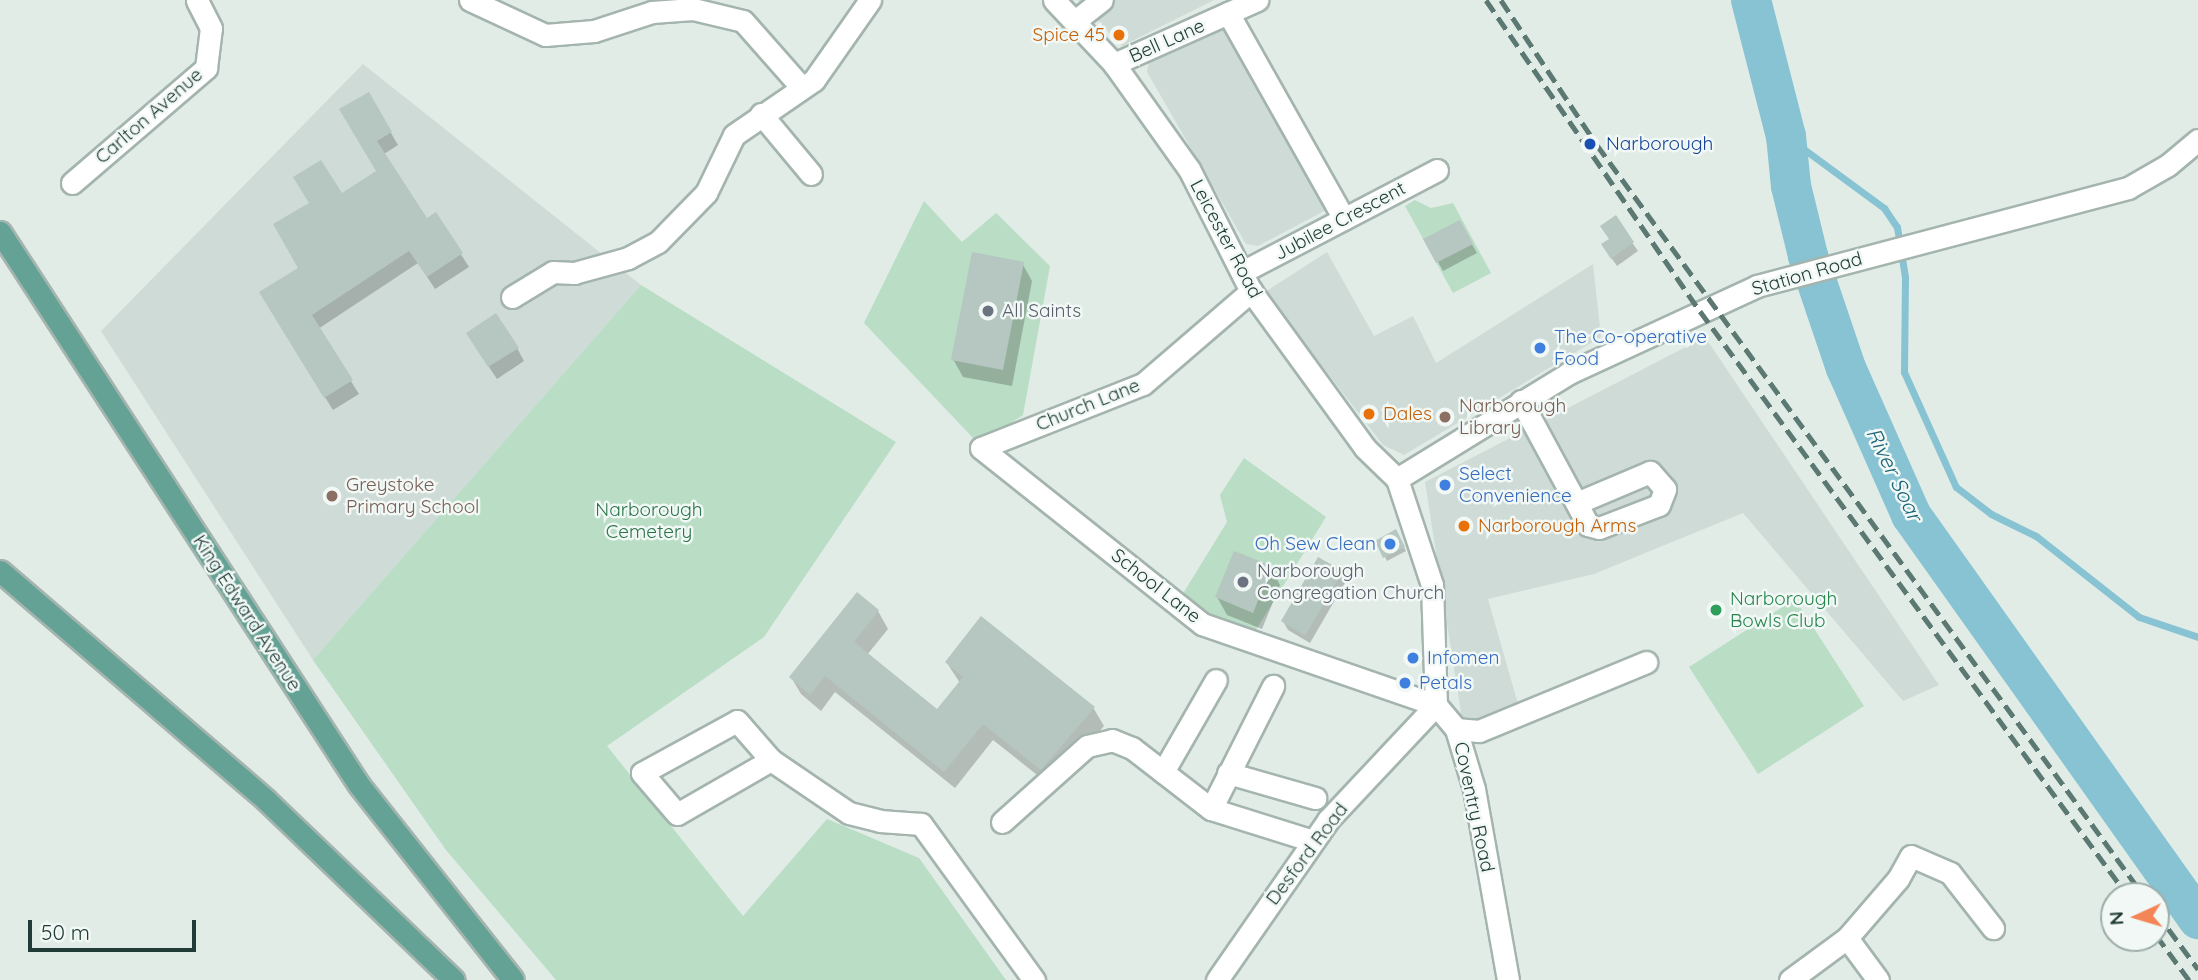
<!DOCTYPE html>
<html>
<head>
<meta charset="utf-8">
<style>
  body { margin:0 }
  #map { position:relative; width:2198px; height:980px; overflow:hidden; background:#e1ece7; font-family:Quicksand,sans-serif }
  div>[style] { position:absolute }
  .built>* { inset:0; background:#cfdbd6 }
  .green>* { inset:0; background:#b9ddc5 }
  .shadow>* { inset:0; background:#0003 }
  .stream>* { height:7px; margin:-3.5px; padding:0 3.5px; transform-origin:3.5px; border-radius:3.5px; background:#87c3d2 }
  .river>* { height:40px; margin:-20px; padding:0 20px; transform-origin:20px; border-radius:20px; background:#87c3d2 }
  .building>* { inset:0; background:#b6c6c0 }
  .roads { filter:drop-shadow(2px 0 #a4b4ae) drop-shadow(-2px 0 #a4b4ae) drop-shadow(0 2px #a4b4ae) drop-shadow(0 -2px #a4b4ae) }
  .minor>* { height:21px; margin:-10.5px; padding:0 10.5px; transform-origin:10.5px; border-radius:10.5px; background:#fff }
  .major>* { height:21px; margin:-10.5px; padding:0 10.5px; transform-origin:10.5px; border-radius:10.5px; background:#64a295 }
  .rail>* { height:5px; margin-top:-2.5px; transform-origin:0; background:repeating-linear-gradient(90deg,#5b7872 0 14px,transparent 0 21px) }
  .dots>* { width:19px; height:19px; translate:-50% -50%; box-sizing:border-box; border:4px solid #f1f8f5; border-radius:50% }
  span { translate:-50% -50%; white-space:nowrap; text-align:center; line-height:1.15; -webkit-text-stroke:5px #f1f8f5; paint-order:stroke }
  .food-label { font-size:19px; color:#c56008 }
  .right { translate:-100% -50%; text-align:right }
  .left { translate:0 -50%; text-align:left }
  .street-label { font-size:19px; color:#213c36 }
  .transit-label { font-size:19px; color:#164399 }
  .worship-label { font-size:19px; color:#5b616d }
  .shop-label { font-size:19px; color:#366cbe }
  .education-label { font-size:19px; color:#785e54 }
  .park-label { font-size:19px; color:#2a744a }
  .leisure-label { font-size:19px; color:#27864d }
  .water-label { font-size:21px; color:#1a6479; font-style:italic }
  .north { position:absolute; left:2100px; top:882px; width:70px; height:70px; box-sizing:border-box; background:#f1f8f5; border:2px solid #9eada9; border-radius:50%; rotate:266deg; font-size:19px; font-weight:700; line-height:28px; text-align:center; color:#213c36 }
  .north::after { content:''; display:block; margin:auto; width:24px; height:32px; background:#f48556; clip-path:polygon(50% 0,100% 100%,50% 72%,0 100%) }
  .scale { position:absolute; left:28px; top:920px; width:168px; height:32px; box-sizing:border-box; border:4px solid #213c36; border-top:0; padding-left:9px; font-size:21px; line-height:24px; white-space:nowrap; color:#213c36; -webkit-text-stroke:5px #f1f8f5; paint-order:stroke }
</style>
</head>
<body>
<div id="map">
  <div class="built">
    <div style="clip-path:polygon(1078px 0,1214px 0,1122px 46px)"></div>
    <div style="clip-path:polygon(1240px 18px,1341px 202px,1258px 246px,1246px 244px,1147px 72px,1149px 60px)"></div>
    <div style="clip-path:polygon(363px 64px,641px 285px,313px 660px,101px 331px)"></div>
    <div style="clip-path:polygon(1327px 252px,1374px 336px,1413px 316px,1436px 363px,1593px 264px,1601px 337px,1404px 455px,1383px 445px,1265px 292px)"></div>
    <div style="clip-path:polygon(1705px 337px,1939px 685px,1903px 701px,1743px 513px,1594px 574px,1488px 599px,1518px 704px,1463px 726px,1425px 482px)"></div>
  </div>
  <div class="green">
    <div style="clip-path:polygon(1415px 200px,1431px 208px,1453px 203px,1491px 273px,1453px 293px,1405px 206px)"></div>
    <div style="clip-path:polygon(924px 201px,962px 242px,996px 213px,1050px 266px,1023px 415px,990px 437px,974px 439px,864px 323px)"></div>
    <div style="clip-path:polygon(641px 285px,896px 442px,764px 637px,607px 746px,743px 916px,827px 819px,919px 858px,1006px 980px,556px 980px,446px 850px,313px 660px)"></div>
    <div style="clip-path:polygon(1244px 458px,1326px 517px,1254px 633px,1179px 600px,1227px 522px,1220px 495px)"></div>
    <div style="clip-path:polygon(1795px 599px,1864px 706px,1758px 774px,1689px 667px)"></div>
  </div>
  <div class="shadow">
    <div style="clip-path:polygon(368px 94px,398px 145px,384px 154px,427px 221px,436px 215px,469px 267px,435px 289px,418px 263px,318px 329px,359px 394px,333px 410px,268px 306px,301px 268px,311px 204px,341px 196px,378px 172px)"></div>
    <div style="clip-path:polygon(1615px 218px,1638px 251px,1617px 266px,1608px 253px)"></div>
    <div style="clip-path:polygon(1459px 222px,1477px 253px,1443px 271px,1426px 240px)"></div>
    <div style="clip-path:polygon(1022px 263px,1032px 281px,1012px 386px,963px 377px,953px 359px)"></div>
    <div style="clip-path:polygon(475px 346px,517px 348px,524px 361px,497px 379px)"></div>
    <div style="clip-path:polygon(1395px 532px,1406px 551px,1387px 561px,1377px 541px)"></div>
    <div style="clip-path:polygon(1270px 567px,1280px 585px,1262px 629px,1227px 615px,1217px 597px)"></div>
    <div style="clip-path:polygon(1341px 573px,1346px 581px,1310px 643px,1288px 630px,1283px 621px)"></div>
    <div style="clip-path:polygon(857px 594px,878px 611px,888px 629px,867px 655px,937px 712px,960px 683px,947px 663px,982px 619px,1094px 709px,1104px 726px,1051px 786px,993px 740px,955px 788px,835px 692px,821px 711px,801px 694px,791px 677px)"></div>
  </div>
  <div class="stream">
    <div style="left:1786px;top:136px;width:122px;rotate:36.3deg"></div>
    <div style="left:1884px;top:208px;width:23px;rotate:56deg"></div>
    <div style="left:1897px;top:227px;width:51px;rotate:80.9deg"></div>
    <div style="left:1905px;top:277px;width:95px;rotate:90.6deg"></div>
    <div style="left:1904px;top:372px;width:126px;rotate:65.7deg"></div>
    <div style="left:1956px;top:487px;width:44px;rotate:37.6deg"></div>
    <div style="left:1991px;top:514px;width:50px;rotate:26.1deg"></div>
    <div style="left:2036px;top:536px;width:131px;rotate:38.2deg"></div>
    <div style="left:2139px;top:617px;width:62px;rotate:18.7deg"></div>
  </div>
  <div class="river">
    <div style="left:1751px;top:0;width:140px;rotate:75.6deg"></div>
    <div style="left:1786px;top:136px;width:50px;rotate:84.3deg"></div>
    <div style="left:1791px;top:186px;width:72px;rotate:76.3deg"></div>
    <div style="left:1808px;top:256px;width:118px;rotate:71.3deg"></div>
    <div style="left:1846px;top:368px;width:161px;rotate:66.1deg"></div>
    <div style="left:1911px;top:515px;width:496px;rotate:54.6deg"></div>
  </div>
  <div class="building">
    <div style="clip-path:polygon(369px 92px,392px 132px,377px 141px,427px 218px,436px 212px,463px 253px,427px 277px,409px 251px,312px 315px,353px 380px,324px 398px,259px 292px,298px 268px,273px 224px,309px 203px,293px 177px,321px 160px,342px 193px,376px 171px,339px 109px)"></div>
    <div style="clip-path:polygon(1616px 215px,1634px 242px,1611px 259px,1601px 244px,1609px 239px,1600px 226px)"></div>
    <div style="clip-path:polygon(1460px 220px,1473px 244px,1436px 263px,1423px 239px)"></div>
    <div style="clip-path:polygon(972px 252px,1024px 262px,1003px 370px,951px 360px)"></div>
    <div style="clip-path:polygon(496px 313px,519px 348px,488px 367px,466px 333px)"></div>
    <div style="clip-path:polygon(1396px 529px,1405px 547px,1383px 558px,1375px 541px)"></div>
    <div style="clip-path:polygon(1234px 551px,1272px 566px,1253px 613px,1215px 597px)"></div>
    <div style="clip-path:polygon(1318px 557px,1343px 571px,1305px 636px,1281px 621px)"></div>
    <div style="clip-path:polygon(857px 592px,879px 610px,854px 642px,937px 709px,963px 677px,945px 662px,981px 616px,1095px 707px,1041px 770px,983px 724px,944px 772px,825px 676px,810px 695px,789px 677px)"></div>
  </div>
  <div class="roads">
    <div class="minor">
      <div style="left:470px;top:0;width:83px;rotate:25deg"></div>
      <div style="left:545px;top:35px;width:49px;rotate:-4.7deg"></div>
      <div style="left:594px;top:31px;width:61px;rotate:-18.1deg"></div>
      <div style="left:652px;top:12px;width:41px;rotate:-4.2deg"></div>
      <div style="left:693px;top:9px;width:51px;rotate:13.5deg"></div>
      <div style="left:743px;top:21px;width:89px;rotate:48.6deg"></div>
      <div style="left:1054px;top:0;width:88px;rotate:46.8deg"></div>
      <div style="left:1114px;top:64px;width:129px;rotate:54.5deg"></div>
      <div style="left:1189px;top:169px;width:137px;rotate:63.1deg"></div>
      <div style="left:1251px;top:291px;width:194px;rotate:54deg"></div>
      <div style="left:1365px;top:448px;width:45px;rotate:44.1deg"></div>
      <div style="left:1228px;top:13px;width:236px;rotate:60.6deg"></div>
      <div style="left:1075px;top:21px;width:34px;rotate:-38deg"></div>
      <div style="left:1114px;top:64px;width:157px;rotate:-24.1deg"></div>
      <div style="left:761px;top:114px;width:78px;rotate:50.2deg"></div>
      <div style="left:72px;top:183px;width:177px;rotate:-40.6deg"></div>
      <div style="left:206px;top:68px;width:40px;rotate:-82.9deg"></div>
      <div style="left:211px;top:28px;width:31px;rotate:-117deg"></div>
      <div style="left:1242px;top:272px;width:220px;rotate:-27.6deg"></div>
      <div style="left:512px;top:297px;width:48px;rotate:-31.4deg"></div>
      <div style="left:553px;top:272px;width:21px;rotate:3deg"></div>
      <div style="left:574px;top:273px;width:56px;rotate:-15.5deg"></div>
      <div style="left:628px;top:258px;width:34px;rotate:-28deg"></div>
      <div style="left:658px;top:242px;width:69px;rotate:-45.6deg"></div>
      <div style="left:706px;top:193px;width:64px;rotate:-64.2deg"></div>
      <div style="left:734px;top:135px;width:97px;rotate:-34.5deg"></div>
      <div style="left:814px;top:80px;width:98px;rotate:-55deg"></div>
      <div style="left:1521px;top:401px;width:141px;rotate:61.6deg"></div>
      <div style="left:1588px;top:525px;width:11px;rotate:15deg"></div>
      <div style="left:1599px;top:528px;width:64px;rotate:-21deg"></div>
      <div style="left:1659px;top:505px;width:17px;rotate:-69deg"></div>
      <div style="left:1665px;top:489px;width:23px;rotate:-131deg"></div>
      <div style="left:1650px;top:472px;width:77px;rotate:157.1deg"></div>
      <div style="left:981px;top:448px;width:283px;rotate:38.5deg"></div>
      <div style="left:1202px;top:624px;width:248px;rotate:19.1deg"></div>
      <div style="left:981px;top:448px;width:174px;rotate:-21.6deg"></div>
      <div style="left:1143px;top:384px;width:143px;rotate:-40.7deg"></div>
      <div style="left:1397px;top:479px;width:202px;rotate:-31.6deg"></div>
      <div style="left:1569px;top:373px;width:207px;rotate:-24.8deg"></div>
      <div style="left:1757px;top:286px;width:384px;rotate:-14.8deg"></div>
      <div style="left:2128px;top:188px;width:46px;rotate:-29.9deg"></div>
      <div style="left:2168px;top:165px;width:39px;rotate:-40deg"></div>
      <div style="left:1397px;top:479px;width:112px;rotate:71.7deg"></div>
      <div style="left:1432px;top:585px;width:120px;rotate:88.1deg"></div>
      <div style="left:1436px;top:705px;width:31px;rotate:50deg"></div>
      <div style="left:1456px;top:729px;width:63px;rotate:73.3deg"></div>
      <div style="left:1474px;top:789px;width:194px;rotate:79.9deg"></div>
      <div style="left:1456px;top:729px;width:23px;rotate:5deg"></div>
      <div style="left:1479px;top:731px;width:181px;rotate:-22.4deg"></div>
      <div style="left:771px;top:760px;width:108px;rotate:150.1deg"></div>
      <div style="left:677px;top:814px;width:54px;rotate:-130.5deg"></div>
      <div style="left:642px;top:773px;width:108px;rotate:-28.7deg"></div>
      <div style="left:737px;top:721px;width:52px;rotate:48.9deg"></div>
      <div style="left:771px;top:760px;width:94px;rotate:34.2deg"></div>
      <div style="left:849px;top:813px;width:32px;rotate:14deg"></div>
      <div style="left:880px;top:821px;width:41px;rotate:4.2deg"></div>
      <div style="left:921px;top:824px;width:193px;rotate:54.1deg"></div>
      <div style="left:1163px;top:772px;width:106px;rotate:-60.1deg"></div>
      <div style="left:1228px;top:773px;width:91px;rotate:16deg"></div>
      <div style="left:1211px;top:809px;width:138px;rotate:-63.2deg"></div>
      <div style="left:1002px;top:822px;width:114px;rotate:-41.8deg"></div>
      <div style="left:1087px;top:746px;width:26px;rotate:-13deg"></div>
      <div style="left:1112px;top:740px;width:22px;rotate:22deg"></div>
      <div style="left:1132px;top:748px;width:100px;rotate:37.7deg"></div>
      <div style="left:1211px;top:809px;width:107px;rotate:17.4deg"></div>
      <div style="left:1847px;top:938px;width:52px;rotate:53.6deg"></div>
      <div style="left:1217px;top:980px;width:195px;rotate:-55.2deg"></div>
      <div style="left:1328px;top:820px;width:158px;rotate:-46.8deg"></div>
      <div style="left:1790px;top:980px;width:71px;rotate:-36.4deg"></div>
      <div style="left:1847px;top:938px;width:78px;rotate:-49.2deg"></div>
      <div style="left:1898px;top:879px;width:26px;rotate:-61deg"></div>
      <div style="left:1911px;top:856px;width:43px;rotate:23.6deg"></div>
      <div style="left:1950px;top:873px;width:70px;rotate:52deg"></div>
    </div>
    <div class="major">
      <div style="left:0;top:232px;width:659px;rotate:57.01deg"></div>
      <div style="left:359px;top:785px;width:248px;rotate:51.7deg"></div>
      <div style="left:0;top:571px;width:351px;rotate:40.7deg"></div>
      <div style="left:266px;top:800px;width:260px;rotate:43.8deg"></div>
    </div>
  </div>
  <div class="rail">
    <div style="left:1486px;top:0;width:378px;rotate:55.5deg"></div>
    <div style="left:1700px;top:311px;width:725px;rotate:53.81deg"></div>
    <div style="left:1501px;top:0;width:174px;rotate:56.5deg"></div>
    <div style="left:1597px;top:145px;width:929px;rotate:53.93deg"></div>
    <div style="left:2156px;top:912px;width:71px;rotate:53.6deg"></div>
    <div style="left:2156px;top:935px;width:56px;rotate:53.7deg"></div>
  </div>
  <div class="dots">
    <div style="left:1119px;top:35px;background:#e8710a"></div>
    <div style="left:1590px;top:144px;background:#1a4fb4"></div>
    <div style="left:988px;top:311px;background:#6b7280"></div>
    <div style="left:1540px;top:348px;background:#3f7fe0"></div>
    <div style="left:1369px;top:414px;background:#e8710a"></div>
    <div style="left:1445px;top:417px;background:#8d6e63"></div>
    <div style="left:1445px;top:485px;background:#3f7fe0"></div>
    <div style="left:332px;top:496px;background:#8d6e63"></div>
    <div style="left:1464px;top:526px;background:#e8710a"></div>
    <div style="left:1390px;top:544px;background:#3f7fe0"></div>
    <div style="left:1243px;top:582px;background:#6b7280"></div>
    <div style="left:1716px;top:610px;background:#2e9e5b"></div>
    <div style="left:1413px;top:658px;background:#3f7fe0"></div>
    <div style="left:1405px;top:683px;background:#3f7fe0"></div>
  </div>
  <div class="food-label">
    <span class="right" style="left:1105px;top:35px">Spice 45</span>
    <span class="left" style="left:1383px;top:414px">Dales</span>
    <span class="left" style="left:1478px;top:526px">Narborough Arms</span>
  </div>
  <div class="street-label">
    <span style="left:1167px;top:41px;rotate:-24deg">Bell Lane</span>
    <span style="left:149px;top:116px;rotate:-41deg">Carlton Avenue</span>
    <span style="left:1340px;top:221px;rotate:-28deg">Jubilee Crescent</span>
    <span style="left:1226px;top:239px;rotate:62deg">Leicester Road</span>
    <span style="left:1807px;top:274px;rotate:-16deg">Station Road</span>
    <span style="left:1088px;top:405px;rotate:-22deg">Church Lane</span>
    <span style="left:1156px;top:586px;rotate:38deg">School Lane</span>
    <span style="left:247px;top:613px;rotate:57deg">King Edward Avenue</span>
    <span style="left:1474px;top:807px;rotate:78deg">Coventry Road</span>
    <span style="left:1307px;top:854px;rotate:-53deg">Desford Road</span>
  </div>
  <div class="transit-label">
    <span class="left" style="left:1606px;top:144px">Narborough</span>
  </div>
  <div class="worship-label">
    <span class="left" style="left:1002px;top:311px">All Saints</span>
    <span class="left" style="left:1257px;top:582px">Narborough<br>Congregation Church</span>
  </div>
  <div class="shop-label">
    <span class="left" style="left:1554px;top:348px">The Co-operative<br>Food</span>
    <span class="left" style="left:1459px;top:485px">Select<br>Convenience</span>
    <span class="right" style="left:1376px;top:544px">Oh Sew Clean</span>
    <span class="left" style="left:1427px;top:658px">Infomen</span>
    <span class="left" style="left:1419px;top:683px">Petals</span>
  </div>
  <div class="education-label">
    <span class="left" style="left:1459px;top:417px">Narborough<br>Library</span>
    <span class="left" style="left:346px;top:496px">Greystoke<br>Primary School</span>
  </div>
  <div class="park-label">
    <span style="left:649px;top:521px">Narborough<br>Cemetery</span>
  </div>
  <div class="leisure-label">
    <span class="left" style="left:1730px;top:610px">Narborough<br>Bowls Club</span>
  </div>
  <div class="water-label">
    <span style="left:1895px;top:474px;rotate:64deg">River Soar</span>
  </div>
  <div class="north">N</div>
  <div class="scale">50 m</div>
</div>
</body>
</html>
